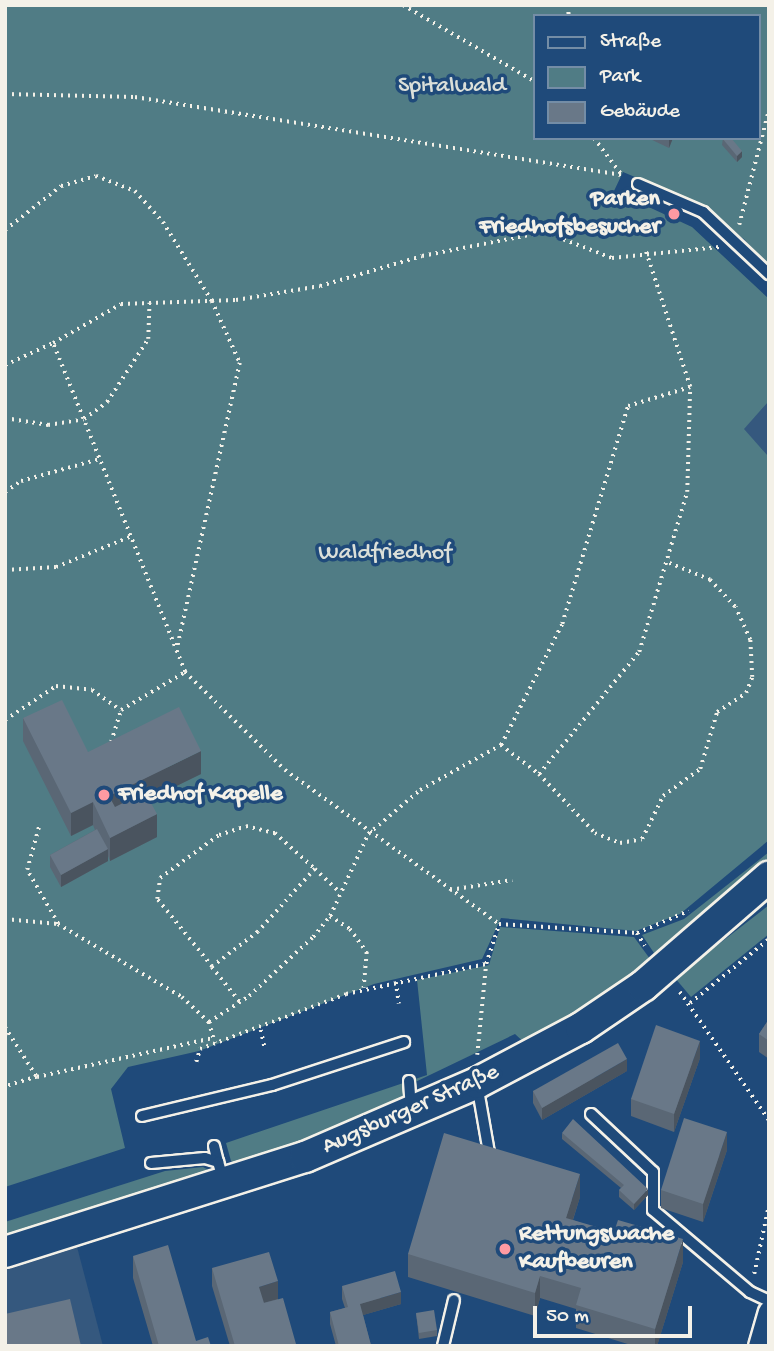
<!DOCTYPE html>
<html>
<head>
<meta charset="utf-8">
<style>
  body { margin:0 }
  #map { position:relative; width:774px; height:1351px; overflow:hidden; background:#1f4a7a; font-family:"Gochi Hand",sans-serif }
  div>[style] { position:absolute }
  .built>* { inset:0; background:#35587e }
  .green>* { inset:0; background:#507c85 }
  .path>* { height:3.5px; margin-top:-1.75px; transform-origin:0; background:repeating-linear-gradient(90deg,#f4f1e8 0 2px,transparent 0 7px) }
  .roads { filter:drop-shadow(2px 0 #f4f1e8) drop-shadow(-2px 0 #f4f1e8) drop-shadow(0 2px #f4f1e8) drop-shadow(0 -2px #f4f1e8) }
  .lane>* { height:10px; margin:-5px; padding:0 5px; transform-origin:5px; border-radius:5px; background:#1f4a7a }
  .street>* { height:21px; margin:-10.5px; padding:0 10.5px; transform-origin:10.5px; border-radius:10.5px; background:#1f4a7a }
  .secondary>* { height:30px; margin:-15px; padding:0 15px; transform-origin:15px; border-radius:15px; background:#1f4a7a }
  .wall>* { inset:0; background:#5a6775 }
  .shaded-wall>* { inset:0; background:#4a545f }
  .building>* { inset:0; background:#697888 }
  .dots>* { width:19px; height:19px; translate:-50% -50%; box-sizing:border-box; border:4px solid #1f4a7a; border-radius:50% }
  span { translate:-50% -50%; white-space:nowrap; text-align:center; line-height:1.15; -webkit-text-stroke:7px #1f4a7a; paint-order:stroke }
  .park-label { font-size:24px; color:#dbdfd9 }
  .poi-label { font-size:24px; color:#f4f1e8; font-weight:700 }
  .right { translate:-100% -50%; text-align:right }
  .left { translate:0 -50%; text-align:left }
  .street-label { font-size:24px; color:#f4f1e8 }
  .frame { position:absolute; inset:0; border:7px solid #f4f1e8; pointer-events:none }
  .legend { position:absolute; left:533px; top:14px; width:228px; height:126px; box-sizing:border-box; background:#1f4a7a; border:2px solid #748da6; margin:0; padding:9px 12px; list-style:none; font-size:21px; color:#f4f1e8 }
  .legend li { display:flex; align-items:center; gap:14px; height:35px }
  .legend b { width:35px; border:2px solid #748da6 }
  .scale { position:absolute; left:533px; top:1306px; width:159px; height:32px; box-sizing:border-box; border:4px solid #f4f1e8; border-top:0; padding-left:9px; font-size:21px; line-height:24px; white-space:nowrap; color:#f4f1e8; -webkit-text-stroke:5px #1f4a7a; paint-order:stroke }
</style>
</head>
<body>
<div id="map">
  <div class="built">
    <div style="clip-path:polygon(769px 401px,769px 457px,743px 429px)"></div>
    <div style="clip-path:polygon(76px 1243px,103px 1346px,5px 1346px,5px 1266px)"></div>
  </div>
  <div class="green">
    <div style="clip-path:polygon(evenodd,5px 5px,769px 5px,769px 270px,744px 239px,673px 193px,623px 172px,614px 191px,692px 227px,769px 299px,769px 401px,744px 429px,769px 457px,769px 840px,680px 914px,636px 931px,501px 918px,482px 959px,374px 984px,199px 1051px,128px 1067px,111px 1089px,125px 1148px,5px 1187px,5px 5px,534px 16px,758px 16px,758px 138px,534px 138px,534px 16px)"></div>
    <div style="clip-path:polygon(769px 852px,769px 860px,743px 886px,658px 959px,642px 935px,684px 919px)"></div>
    <div style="clip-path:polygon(769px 905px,769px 934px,691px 997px,675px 978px)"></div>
    <div style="clip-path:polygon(500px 927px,634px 937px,653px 963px,528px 1046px,515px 1034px,409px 1085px,407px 1102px,236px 1166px,231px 1161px,226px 1143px,427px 1075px,417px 980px,489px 965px)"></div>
    <div style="clip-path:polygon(203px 1167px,214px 1173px,5px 1238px,5px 1222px,165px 1171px)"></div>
  </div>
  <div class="path">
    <div style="left:403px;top:5px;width:151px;rotate:30.1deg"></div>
    <div style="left:568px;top:5px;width:11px;rotate:85deg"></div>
    <div style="left:5px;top:94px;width:130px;rotate:1.3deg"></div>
    <div style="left:135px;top:97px;width:493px;rotate:9.1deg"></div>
    <div style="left:594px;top:138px;width:46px;rotate:52.9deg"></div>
    <div style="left:739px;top:225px;width:120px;rotate:-75.5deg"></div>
    <div style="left:5px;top:230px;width:71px;rotate:-38.2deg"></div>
    <div style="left:61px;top:186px;width:36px;rotate:-16deg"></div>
    <div style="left:96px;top:176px;width:42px;rotate:21deg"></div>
    <div style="left:135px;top:191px;width:42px;rotate:47.9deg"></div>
    <div style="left:163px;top:222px;width:93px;rotate:58.2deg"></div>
    <div style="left:212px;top:301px;width:68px;rotate:65.7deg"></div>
    <div style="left:240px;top:363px;width:290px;rotate:102.4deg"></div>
    <div style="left:5px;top:365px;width:53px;rotate:-24.6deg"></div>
    <div style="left:5px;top:418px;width:44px;rotate:9.2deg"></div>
    <div style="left:48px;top:425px;width:36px;rotate:-9deg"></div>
    <div style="left:84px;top:419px;width:29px;rotate:-36deg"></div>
    <div style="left:107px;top:402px;width:75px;rotate:-56.9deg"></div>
    <div style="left:148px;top:339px;width:36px;rotate:-88deg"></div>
    <div style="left:5px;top:492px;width:19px;rotate:-35deg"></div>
    <div style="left:21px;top:481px;width:82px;rotate:-15.6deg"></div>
    <div style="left:5px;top:570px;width:51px;rotate:-3.4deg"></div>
    <div style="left:56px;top:567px;width:82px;rotate:-22.2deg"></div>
    <div style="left:185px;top:672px;width:354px;rotate:-111.9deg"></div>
    <div style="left:53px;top:343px;width:78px;rotate:-29.8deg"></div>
    <div style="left:121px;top:304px;width:115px;rotate:-2deg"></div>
    <div style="left:236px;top:300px;width:85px;rotate:-9.5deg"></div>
    <div style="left:320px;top:286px;width:106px;rotate:-16.4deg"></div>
    <div style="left:422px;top:256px;width:124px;rotate:-11.1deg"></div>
    <div style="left:544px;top:232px;width:73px;rotate:20.9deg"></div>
    <div style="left:612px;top:258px;width:108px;rotate:-5.9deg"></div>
    <div style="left:5px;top:720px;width:61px;rotate:-33.7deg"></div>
    <div style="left:56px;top:686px;width:36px;rotate:6deg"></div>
    <div style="left:92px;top:690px;width:35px;rotate:35deg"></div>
    <div style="left:111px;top:742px;width:34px;rotate:-73deg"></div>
    <div style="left:121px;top:710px;width:74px;rotate:-30.7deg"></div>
    <div style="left:185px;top:672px;width:140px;rotate:44.4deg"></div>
    <div style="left:285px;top:770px;width:264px;rotate:35.7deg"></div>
    <div style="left:501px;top:745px;width:136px;rotate:-63.2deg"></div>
    <div style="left:562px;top:624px;width:228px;rotate:-73.2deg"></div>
    <div style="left:628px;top:406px;width:65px;rotate:-17deg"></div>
    <div style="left:539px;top:774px;width:81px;rotate:46.5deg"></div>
    <div style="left:595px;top:833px;width:27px;rotate:22deg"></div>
    <div style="left:620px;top:843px;width:22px;rotate:-10deg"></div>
    <div style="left:642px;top:839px;width:48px;rotate:-64deg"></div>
    <div style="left:663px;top:796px;width:46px;rotate:-36.1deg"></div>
    <div style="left:700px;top:769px;width:59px;rotate:-73.4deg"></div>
    <div style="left:717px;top:712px;width:35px;rotate:-33deg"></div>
    <div style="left:746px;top:693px;width:17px;rotate:-69deg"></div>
    <div style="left:752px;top:677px;width:37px;rotate:-93deg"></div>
    <div style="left:750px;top:640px;width:36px;rotate:-114deg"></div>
    <div style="left:735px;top:607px;width:37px;rotate:-133deg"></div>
    <div style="left:710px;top:580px;width:45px;rotate:-158deg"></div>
    <div style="left:315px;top:869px;width:85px;rotate:132.1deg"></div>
    <div style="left:258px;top:932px;width:58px;rotate:142.7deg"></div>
    <div style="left:212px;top:967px;width:87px;rotate:-129deg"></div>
    <div style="left:157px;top:899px;width:21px;rotate:-82deg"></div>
    <div style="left:160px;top:878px;width:73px;rotate:-36.1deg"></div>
    <div style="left:219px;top:835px;width:28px;rotate:-18deg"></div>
    <div style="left:246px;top:826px;width:30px;rotate:14deg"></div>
    <div style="left:275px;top:833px;width:54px;rotate:42deg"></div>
    <div style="left:315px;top:869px;width:33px;rotate:43deg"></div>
    <div style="left:450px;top:890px;width:63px;rotate:-9.2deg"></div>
    <div style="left:330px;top:916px;width:24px;rotate:33deg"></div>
    <div style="left:350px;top:929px;width:29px;rotate:54deg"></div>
    <div style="left:367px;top:952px;width:36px;rotate:95deg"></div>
    <div style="left:5px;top:919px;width:53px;rotate:5.4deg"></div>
    <div style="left:58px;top:924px;width:62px;rotate:-119.9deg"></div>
    <div style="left:27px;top:870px;width:46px;rotate:-74.7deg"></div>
    <div style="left:58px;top:924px;width:144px;rotate:30.5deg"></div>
    <div style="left:182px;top:997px;width:37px;rotate:43deg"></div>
    <div style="left:209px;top:1022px;width:22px;rotate:74deg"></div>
    <div style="left:637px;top:933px;width:15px;rotate:58deg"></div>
    <div style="left:212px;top:967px;width:45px;rotate:51.3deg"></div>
    <div style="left:396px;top:982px;width:22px;rotate:82deg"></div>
    <div style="left:680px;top:992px;width:156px;rotate:55.2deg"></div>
    <div style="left:690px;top:1003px;width:102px;rotate:-39deg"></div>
    <div style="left:209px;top:1022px;width:48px;rotate:-33deg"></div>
    <div style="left:249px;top:996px;width:87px;rotate:-42.7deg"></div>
    <div style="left:313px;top:937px;width:27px;rotate:-51deg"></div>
    <div style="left:330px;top:916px;width:90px;rotate:-65.1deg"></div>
    <div style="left:368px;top:834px;width:68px;rotate:-40.2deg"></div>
    <div style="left:420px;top:790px;width:93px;rotate:-29.1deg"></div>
    <div style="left:501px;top:745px;width:48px;rotate:37.3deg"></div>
    <div style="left:539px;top:774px;width:158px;rotate:-50.7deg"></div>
    <div style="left:639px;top:652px;width:167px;rotate:-73.3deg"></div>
    <div style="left:687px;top:492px;width:105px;rotate:-88.4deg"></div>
    <div style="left:690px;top:387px;width:142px;rotate:-108.1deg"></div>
    <div style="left:5px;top:1027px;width:59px;rotate:57.4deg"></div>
    <div style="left:37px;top:1077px;width:34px;rotate:163deg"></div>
    <div style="left:261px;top:1030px;width:19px;rotate:78deg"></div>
    <div style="left:477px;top:1055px;width:91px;rotate:-84.4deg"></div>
    <div style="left:486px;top:964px;width:42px;rotate:-72deg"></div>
    <div style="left:499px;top:924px;width:138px;rotate:3.7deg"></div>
    <div style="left:637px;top:933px;width:56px;rotate:-23.3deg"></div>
    <div style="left:196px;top:1062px;width:14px;rotate:-73deg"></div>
    <div style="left:200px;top:1049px;width:156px;rotate:-20.6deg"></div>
    <div style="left:346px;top:994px;width:143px;rotate:-12.1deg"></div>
    <div style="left:37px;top:1077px;width:180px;rotate:-12.5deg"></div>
    <div style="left:754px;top:1274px;width:72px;rotate:-77.9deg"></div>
  </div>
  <div class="roads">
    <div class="lane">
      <div style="left:638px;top:184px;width:71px;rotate:23.3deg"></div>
      <div style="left:703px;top:212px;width:91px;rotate:43.2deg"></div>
      <div style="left:409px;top:1081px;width:29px;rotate:86deg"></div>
      <div style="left:477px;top:1084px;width:70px;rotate:80.1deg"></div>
      <div style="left:591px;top:1114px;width:85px;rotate:43.1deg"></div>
      <div style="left:653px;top:1172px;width:38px;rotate:90deg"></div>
      <div style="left:653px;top:1210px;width:127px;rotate:40.2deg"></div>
      <div style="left:750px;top:1292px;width:21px;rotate:25deg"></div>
      <div style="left:142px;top:1116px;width:134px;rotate:-13.4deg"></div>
      <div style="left:272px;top:1085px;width:139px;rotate:-18deg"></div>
      <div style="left:214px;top:1146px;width:16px;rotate:76deg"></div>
      <div style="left:151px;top:1163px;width:54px;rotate:-5.3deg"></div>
      <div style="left:205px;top:1158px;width:14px;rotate:17deg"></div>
      <div style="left:218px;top:1162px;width:21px;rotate:73deg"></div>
      <div style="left:443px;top:1346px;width:47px;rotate:-76.6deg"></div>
    </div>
    <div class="street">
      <div style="left:759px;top:1346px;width:36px;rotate:-74deg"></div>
    </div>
    <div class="secondary">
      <div style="left:5px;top:1252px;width:315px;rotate:-17.6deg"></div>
      <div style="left:305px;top:1157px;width:187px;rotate:-23.3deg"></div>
      <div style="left:477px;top:1083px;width:118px;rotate:-27.9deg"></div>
      <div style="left:581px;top:1028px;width:75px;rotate:-34.1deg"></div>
      <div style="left:643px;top:986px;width:167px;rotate:-40.9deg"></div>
    </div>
  </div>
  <div class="wall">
    <div style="clip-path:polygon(648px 138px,673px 138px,669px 148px)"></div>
    <div style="clip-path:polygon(723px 138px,742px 157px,737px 162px,722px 145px)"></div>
    <div style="clip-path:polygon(23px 718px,88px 752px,201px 774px,149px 799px,157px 837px,110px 861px,108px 856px,108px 861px,61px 887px,50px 867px,50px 855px,95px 830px,93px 825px,71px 836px,23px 741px)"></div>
    <div style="clip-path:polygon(769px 1019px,769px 1059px,759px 1052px,759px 1034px)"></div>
    <div style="clip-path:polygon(700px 1058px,674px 1132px,631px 1116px,631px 1099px)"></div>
    <div style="clip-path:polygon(627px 1071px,542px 1120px,533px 1103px,533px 1091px)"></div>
    <div style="clip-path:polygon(562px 1133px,648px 1195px,634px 1210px,619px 1197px,619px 1190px,621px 1188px,562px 1139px)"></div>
    <div style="clip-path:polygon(727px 1150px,703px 1222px,661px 1208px,661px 1190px)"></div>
    <div style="clip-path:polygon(580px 1197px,573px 1220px,683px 1262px,657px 1346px,634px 1346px,576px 1328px,576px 1309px,540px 1298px,535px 1316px,408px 1277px,408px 1254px)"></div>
    <div style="clip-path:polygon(133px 1256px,196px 1341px,211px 1346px,153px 1346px,133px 1278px)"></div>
    <div style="clip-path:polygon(212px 1268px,278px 1299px,296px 1346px,230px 1346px,212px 1286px)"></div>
    <div style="clip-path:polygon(342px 1286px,401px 1304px,363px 1315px,371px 1346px,336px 1346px,330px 1324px,330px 1312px,345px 1308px,342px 1299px)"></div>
    <div style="clip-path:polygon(416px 1313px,437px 1330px,437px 1336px,419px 1339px)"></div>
  </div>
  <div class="shaded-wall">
    <div style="clip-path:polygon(669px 138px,673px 138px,669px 148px)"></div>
    <div style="clip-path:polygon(742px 151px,742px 157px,737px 162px,737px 156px)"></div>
    <div style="clip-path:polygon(201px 751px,201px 774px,109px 819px,109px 796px)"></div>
    <div style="clip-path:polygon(93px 802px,93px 825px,71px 836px,71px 813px)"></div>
    <div style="clip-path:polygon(157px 814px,157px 837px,110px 861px,110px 838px)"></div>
    <div style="clip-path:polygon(108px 849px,108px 861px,61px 887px,61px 875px)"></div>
    <div style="clip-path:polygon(700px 1041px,700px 1058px,674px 1132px,674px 1114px)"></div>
    <div style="clip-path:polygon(627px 1059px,627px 1071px,542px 1120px,542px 1108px)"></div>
    <div style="clip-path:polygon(727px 1132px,727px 1150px,703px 1222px,703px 1204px)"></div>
    <div style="clip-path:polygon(580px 1174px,580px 1197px,566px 1241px,566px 1218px)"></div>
    <div style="clip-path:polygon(648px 1189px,648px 1195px,634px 1210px,634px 1204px)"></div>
    <div style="clip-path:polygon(683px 1239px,683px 1262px,657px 1346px,655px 1346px,655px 1329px)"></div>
    <div style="clip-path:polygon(540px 1276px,540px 1298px,535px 1316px,535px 1293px)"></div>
    <div style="clip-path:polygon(278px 1281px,278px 1299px,259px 1304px,259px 1287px)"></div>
    <div style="clip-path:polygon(401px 1292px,401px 1304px,360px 1316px,360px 1304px)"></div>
  </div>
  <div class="building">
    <div style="clip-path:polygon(722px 138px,731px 138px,742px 151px,737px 156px)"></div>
    <div style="clip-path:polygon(62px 700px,88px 752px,179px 707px,201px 751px,109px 796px,115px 807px,145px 792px,157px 814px,110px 838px,93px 802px,71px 813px,23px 718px)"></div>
    <div style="clip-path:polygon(97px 829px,108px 849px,61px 875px,50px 855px)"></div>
    <div style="clip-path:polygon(769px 1019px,769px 1041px,759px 1034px)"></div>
    <div style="clip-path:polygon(656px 1025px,700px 1041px,674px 1114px,631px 1099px)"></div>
    <div style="clip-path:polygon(618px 1043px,627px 1059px,542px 1108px,533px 1091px)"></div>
    <div style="clip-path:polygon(684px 1118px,727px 1132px,703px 1204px,661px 1190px)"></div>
    <div style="clip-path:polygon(573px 1119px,648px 1189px,634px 1204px,619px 1190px,624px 1185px,562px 1133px)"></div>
    <div style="clip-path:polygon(444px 1133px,580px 1174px,566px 1218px,614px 1232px,618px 1220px,683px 1239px,655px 1329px,576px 1305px,581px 1288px,540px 1276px,535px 1293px,408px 1254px)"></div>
    <div style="clip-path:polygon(168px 1245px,196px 1341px,208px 1337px,211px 1346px,159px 1346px,133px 1256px)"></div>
    <div style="clip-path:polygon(269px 1252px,278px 1281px,259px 1287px,264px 1303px,283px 1298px,296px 1344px,290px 1346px,235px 1346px,212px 1268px)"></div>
    <div style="clip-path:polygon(395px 1271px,401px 1292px,360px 1304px,371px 1345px,339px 1346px,330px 1312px,348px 1307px,342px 1286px)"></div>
    <div style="clip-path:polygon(70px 1299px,81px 1346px,5px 1346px,5px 1314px)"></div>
    <div style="clip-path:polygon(434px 1310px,437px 1330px,419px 1333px,416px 1313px)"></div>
  </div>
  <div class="dots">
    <div style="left:674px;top:214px;background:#ff9aa2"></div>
    <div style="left:104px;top:795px;background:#ff9aa2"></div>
    <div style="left:505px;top:1249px;background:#ff9aa2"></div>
  </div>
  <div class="park-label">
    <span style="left:452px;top:87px">Spitalwald</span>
    <span style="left:385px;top:554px">Waldfriedhof</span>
  </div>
  <div class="poi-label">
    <span class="right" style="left:660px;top:214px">Parken<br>Friedhofsbesucher</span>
    <span class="left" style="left:118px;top:795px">Friedhof Kapelle</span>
    <span class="left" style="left:519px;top:1249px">Rettungswache<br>Kaufbeuren</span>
  </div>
  <div class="street-label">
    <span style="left:411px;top:1110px;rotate:-24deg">Augsburger Straße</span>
  </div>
  <div class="frame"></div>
  <ul class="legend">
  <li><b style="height:9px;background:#1f4a7a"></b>Straße</li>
  <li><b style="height:19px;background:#507c85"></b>Park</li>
  <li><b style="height:19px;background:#697888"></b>Gebäude</li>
  </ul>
  <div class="scale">50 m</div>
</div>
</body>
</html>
